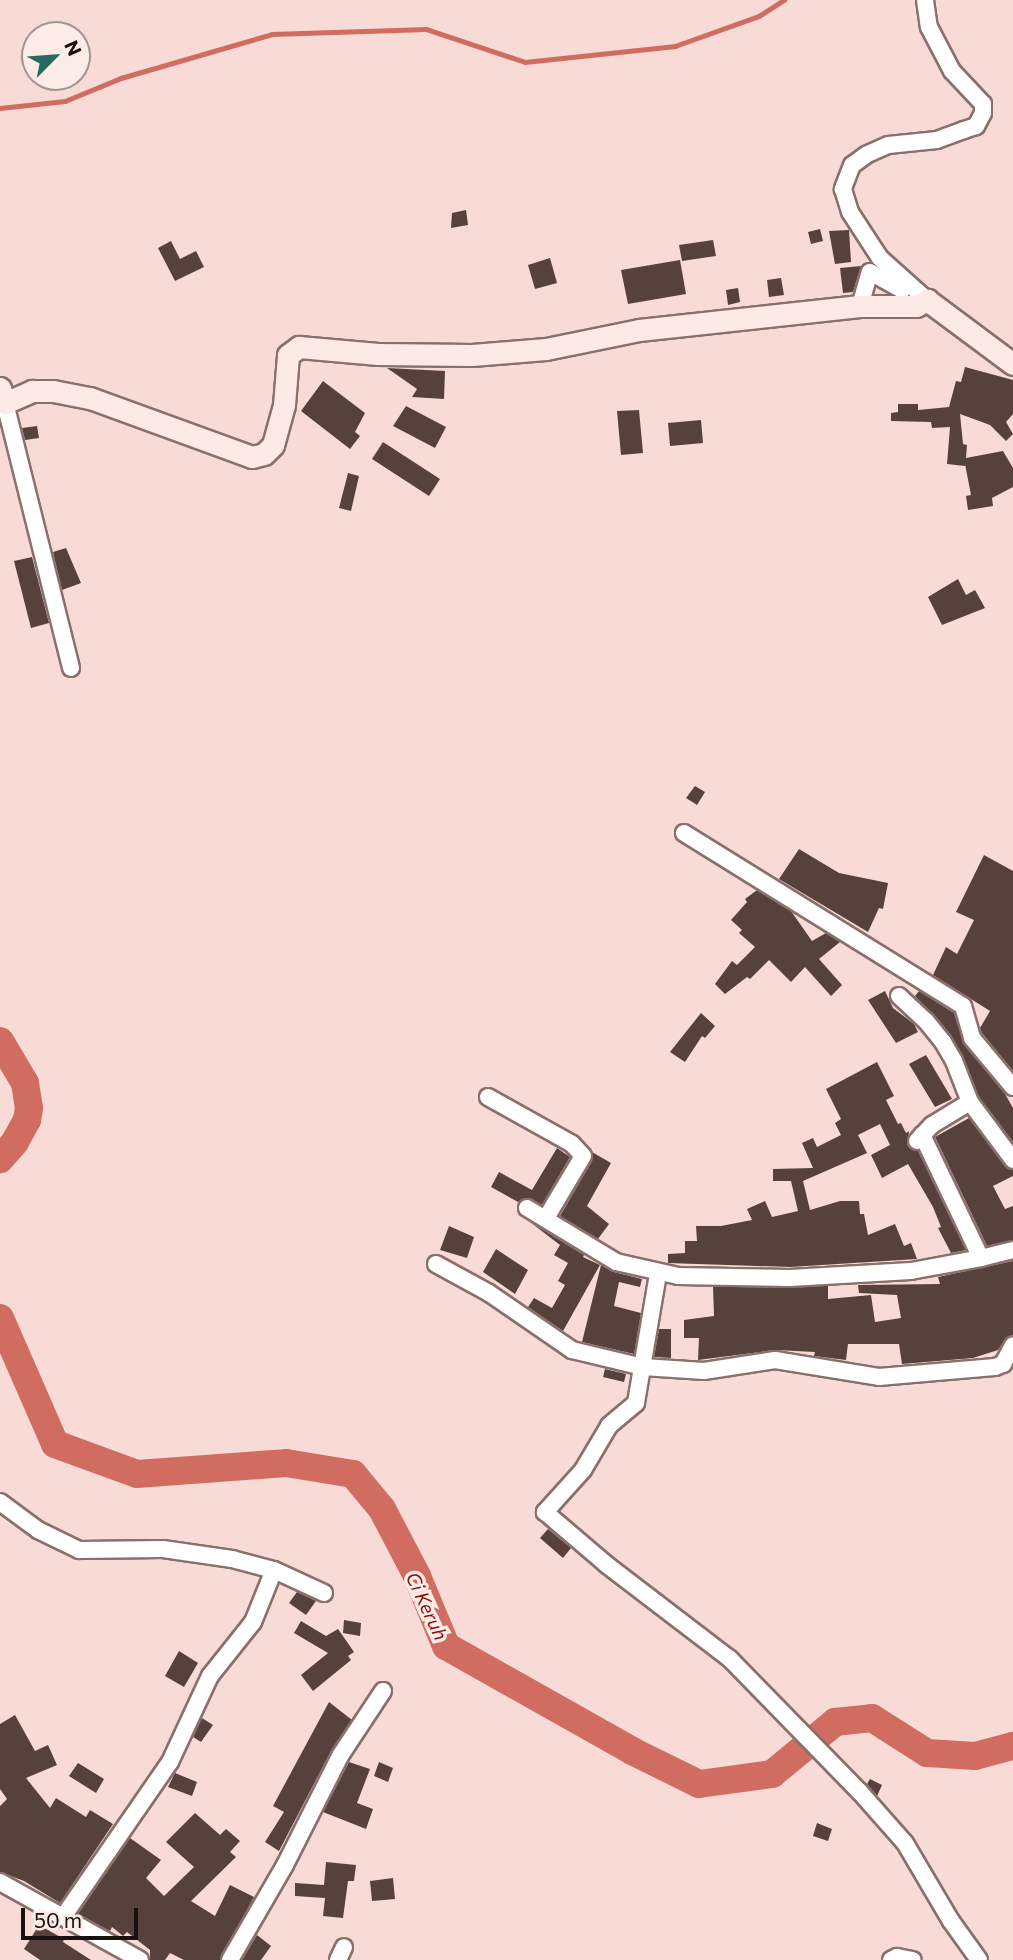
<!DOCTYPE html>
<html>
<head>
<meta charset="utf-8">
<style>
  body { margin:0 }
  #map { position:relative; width:1013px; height:1960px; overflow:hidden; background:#f8dbd6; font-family:Commissioner,sans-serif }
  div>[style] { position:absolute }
  .stream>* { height:4.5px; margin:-2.25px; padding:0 2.25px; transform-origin:2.25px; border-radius:2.25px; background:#d16d60 }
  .river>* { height:28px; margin:-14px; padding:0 14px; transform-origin:14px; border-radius:14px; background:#d16d60 }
  .building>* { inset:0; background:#57413d }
  .roads { filter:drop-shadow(2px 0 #89706c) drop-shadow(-2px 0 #89706c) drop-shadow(0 2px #89706c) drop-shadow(0 -2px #89706c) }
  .street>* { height:16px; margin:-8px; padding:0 8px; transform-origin:8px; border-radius:8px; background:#fff }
  .secondary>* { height:21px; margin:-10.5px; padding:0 10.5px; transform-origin:10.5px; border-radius:10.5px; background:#fdeae7 }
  span { translate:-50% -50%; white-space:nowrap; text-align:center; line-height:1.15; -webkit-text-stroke:7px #fdebe8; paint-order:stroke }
  .water-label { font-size:19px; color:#8b0d08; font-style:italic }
  .north { position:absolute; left:21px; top:21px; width:70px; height:70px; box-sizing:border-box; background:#fdebe8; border:2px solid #a29391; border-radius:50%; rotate:65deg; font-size:19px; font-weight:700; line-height:28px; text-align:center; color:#1a100f }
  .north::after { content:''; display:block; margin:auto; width:24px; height:32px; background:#266b5f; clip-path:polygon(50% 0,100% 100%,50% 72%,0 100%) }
  .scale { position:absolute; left:21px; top:1908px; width:117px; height:32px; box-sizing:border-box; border:4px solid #1a100f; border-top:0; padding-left:9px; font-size:21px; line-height:24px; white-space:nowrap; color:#1a100f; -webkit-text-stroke:5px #fdebe8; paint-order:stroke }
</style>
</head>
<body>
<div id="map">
  <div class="stream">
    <div style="left:0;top:108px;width:65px;rotate:-6.1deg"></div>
    <div style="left:65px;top:101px;width:61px;rotate:-22.3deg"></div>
    <div style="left:121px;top:78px;width:157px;rotate:-16.2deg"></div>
    <div style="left:272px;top:34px;width:154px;rotate:-1.9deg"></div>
    <div style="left:426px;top:29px;width:104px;rotate:18.4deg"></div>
    <div style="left:525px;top:62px;width:151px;rotate:-6.1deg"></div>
    <div style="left:675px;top:46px;width:89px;rotate:-19.7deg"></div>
    <div style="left:759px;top:16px;width:30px;rotate:-33deg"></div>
  </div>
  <div class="river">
    <div style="left:0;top:1041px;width:49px;rotate:59.2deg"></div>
    <div style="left:25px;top:1083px;width:25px;rotate:81deg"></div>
    <div style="left:29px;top:1108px;width:12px;rotate:99deg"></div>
    <div style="left:27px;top:1120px;width:25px;rotate:119deg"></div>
    <div style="left:15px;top:1142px;width:23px;rotate:131deg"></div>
    <div style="left:0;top:1318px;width:137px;rotate:66.4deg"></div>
    <div style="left:55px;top:1444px;width:87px;rotate:20.1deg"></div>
    <div style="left:137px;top:1474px;width:149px;rotate:-4.2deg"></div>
    <div style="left:286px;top:1463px;width:68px;rotate:9.3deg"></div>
    <div style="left:353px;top:1474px;width:45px;rotate:50.4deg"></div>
    <div style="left:382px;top:1509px;width:76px;rotate:62.4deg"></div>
    <div style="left:417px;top:1576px;width:76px;rotate:67.5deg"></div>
    <div style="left:446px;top:1646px;width:214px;rotate:29.4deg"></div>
    <div style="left:632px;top:1751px;width:75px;rotate:26.2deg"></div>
    <div style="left:699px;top:1784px;width:74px;rotate:-7.8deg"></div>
    <div style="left:772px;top:1774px;width:82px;rotate:-39.5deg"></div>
    <div style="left:835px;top:1722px;width:37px;rotate:-6deg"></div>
    <div style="left:872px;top:1718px;width:65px;rotate:32.5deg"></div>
    <div style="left:927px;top:1753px;width:48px;rotate:3.6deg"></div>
    <div style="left:975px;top:1756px;width:39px;rotate:-15deg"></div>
  </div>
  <div class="building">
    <div style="clip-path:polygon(466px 210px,468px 225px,451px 228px,452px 213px)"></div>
    <div style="clip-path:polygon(820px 229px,823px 241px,811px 244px,808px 232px)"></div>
    <div style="clip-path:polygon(849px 230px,851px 262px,835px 264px,829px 231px)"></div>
    <div style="clip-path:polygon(713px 240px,716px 256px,682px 261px,679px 245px)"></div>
    <div style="clip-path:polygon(171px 241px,180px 259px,196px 251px,204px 267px,175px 281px,158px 248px)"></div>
    <div style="clip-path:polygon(550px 258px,557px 283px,535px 289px,528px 265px)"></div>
    <div style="clip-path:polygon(680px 260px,686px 294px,628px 304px,621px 270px)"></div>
    <div style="clip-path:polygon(861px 266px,853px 292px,843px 293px,840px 268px)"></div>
    <div style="clip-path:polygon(781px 278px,784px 295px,769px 297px,767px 280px)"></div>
    <div style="clip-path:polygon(738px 288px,740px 302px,728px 305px,726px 290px)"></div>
    <div style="clip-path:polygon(965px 367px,1013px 380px,1013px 414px,1006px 422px,1013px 434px,1006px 441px,990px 425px,960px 414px,963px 444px,967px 445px,966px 458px,1003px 451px,1013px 468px,1013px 487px,992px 498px,993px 506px,968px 510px,966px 496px,971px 495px,965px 464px,965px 466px,947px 464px,950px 427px,932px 428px,931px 422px,891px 421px,891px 413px,898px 412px,898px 404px,918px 404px,918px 410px,949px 407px,956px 381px,961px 382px)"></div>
    <div style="clip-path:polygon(387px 368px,445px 371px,444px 399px,412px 397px,417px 389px)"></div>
    <div style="clip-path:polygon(323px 381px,365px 413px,355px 432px,360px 436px,350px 449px,301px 411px)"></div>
    <div style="clip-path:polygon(406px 406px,446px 427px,435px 448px,393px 426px)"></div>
    <div style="clip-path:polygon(639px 410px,643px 453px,621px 455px,617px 411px)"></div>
    <div style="clip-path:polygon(701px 420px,703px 443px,670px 446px,668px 423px)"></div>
    <div style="clip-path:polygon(37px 426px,39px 438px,25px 440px,22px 428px)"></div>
    <div style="clip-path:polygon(383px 442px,440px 479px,429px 496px,372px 459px)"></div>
    <div style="clip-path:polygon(348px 473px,359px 476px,351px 511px,339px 508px)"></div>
    <div style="clip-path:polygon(66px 548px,81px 583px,62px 590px,53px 552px)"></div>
    <div style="clip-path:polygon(32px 557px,49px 623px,31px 628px,14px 561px)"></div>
    <div style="clip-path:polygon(958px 579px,966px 595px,975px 590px,985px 608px,942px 625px,928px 597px)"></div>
    <div style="clip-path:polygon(695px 786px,705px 792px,697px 805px,686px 798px)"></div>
    <div style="clip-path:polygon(799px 849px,839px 873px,888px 883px,883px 909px,879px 908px,868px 932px,779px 879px)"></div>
    <div style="clip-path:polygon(984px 855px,1013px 871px,1013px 1071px,982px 1033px,980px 1028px,990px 1011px,933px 975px,946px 947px,957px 954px,974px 920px,956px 912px)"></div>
    <div style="clip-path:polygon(757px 890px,791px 911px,812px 941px,826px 933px,840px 942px,819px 959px,842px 985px,831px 996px,805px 967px,791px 982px,769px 960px,750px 979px,747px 977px,725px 994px,715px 984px,732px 961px,737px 965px,755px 947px,739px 933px,742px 930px,731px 920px,747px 902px,745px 899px)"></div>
    <div style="clip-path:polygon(885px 991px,893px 1008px,914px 1024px,918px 1032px,896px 1043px,868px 1000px)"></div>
    <div style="clip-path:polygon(919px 991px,954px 1013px,964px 1044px,1005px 1094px,1013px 1108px,1013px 1142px,979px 1097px,952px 1037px,915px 996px)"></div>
    <div style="clip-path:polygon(701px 1013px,715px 1026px,705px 1038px,702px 1036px,685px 1062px,670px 1052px)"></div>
    <div style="clip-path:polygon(926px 1055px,952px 1099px,935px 1107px,909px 1064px)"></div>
    <div style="clip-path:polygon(877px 1062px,894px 1096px,886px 1100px,898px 1124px,901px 1123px,906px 1133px,909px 1131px,907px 1145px,918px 1151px,966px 1250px,951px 1253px,938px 1228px,941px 1227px,933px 1207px,908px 1164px,882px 1178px,871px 1155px,890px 1145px,880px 1124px,858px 1135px,867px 1153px,803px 1181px,810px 1210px,840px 1201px,859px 1201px,860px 1214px,864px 1214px,868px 1235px,895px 1224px,904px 1246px,911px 1243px,917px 1259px,790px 1267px,668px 1263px,668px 1254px,685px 1253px,685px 1241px,697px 1241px,696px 1226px,721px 1226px,752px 1220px,747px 1209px,765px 1201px,772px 1217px,798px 1211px,791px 1181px,773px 1181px,773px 1169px,813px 1168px,802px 1143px,813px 1138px,817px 1147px,841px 1135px,835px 1123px,841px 1119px,826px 1089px)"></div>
    <div style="clip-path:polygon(969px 1118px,1005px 1166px,1013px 1170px,1013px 1176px,993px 1186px,1005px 1209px,1013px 1206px,1013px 1240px,987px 1246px,935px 1137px)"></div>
    <div style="clip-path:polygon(557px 1148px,570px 1157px,542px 1205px,528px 1198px,518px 1202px,491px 1187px,499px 1172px,532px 1190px)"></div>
    <div style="clip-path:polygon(592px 1152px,611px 1163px,587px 1206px,609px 1224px,598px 1239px,560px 1216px,592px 1161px)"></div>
    <div style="clip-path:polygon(530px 1222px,584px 1255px,583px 1257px,600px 1265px,563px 1331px,528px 1307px,534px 1298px,552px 1308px,565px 1285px,558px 1281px,568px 1263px,554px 1255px,560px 1245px)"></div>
    <div style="clip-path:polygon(449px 1226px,474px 1237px,467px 1258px,440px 1250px)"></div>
    <div style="clip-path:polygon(496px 1249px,528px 1270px,515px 1294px,483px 1272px)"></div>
    <div style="clip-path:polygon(1013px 1261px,1013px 1335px,1007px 1337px,998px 1350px,973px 1358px,902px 1364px,899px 1344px,848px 1344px,846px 1360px,814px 1356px,815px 1352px,776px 1350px,698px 1360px,699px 1338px,684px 1338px,684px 1320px,714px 1316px,713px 1287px,828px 1286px,828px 1299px,871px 1295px,875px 1322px,901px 1318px,897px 1295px,859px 1293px,858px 1285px,940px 1284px,938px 1277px)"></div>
    <div style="clip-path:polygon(601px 1265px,614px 1272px,642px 1279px,640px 1287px,619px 1282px,614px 1306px,641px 1313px,634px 1354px,582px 1342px)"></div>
    <div style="clip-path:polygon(659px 1329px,671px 1329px,671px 1358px,654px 1357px)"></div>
    <div style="clip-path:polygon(605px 1369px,626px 1374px,624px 1382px,603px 1377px)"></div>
    <div style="clip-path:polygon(548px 1529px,571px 1548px,563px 1558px,540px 1538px)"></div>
    <div style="clip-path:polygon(297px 1592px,316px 1601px,306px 1615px,289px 1603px)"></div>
    <div style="clip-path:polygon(344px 1620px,361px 1623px,360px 1636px,343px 1633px)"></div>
    <div style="clip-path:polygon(301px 1621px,326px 1636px,338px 1629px,354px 1652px,348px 1656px,351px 1660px,313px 1691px,301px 1675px,328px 1653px,294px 1633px)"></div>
    <div style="clip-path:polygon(179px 1651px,198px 1663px,184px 1687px,165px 1676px)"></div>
    <div style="clip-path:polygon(329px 1702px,352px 1720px,331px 1751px,279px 1851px,265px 1842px,284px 1812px,273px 1806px)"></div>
    <div style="clip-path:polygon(15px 1715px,35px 1751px,48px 1745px,57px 1765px,26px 1778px,50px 1808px,56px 1798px,86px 1817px,90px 1810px,113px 1824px,60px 1903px,24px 1881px,0 1872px,0 1806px,7px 1799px,0 1789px,0 1724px)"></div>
    <div style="clip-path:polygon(202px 1718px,213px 1725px,201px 1742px,193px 1737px)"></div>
    <div style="clip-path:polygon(349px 1762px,370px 1769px,357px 1803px,373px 1809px,366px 1829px,323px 1812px)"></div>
    <div style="clip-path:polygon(379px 1762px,393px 1768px,388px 1782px,374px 1776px)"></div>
    <div style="clip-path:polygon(78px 1763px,104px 1779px,96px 1793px,69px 1776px)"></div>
    <div style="clip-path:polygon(175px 1773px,197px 1782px,192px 1796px,168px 1787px)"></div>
    <div style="clip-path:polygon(870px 1779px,882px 1785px,877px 1796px,867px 1784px)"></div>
    <div style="clip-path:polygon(195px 1813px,220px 1835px,226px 1829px,240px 1841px,230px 1852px,236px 1857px,191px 1901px,215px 1916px,230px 1885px,254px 1897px,220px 1960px,184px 1960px,170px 1953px,165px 1960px,150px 1960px,150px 1950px,127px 1932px,123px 1936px,112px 1927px,110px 1931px,78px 1914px,130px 1838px,161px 1860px,146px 1878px,164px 1896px,194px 1867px,166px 1842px)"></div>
    <div style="clip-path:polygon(817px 1823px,832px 1829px,828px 1841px,813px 1836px)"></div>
    <div style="clip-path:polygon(326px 1862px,356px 1865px,354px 1881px,348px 1881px,343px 1918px,323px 1916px,325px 1898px,295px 1896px,295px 1883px,324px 1885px)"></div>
    <div style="clip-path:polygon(393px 1878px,395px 1899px,372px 1901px,370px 1881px)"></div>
    <div style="clip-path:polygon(39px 1925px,64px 1939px,63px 1942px,91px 1960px,40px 1960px,24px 1949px)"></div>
    <div style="clip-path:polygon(257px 1935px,271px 1946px,261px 1960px,242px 1960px)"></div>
  </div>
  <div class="roads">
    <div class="street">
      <div style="left:925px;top:0;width:27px;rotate:82deg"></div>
      <div style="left:929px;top:27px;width:50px;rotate:62.4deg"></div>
      <div style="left:952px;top:71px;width:45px;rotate:46.8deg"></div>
      <div style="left:983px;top:104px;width:9px;rotate:90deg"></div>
      <div style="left:983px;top:113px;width:15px;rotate:118deg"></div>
      <div style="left:976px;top:126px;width:13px;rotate:162deg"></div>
      <div style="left:964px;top:130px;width:29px;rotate:160deg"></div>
      <div style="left:937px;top:140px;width:49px;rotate:174.2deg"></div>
      <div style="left:888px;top:145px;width:24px;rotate:156deg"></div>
      <div style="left:866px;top:155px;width:17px;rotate:144deg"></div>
      <div style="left:852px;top:165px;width:26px;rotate:111deg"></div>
      <div style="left:843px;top:189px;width:24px;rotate:73deg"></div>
      <div style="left:850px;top:212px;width:55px;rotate:56.9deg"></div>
      <div style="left:880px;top:258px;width:63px;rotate:41.8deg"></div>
      <div style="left:860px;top:306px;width:35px;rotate:-74deg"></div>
      <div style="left:870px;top:272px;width:37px;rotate:29deg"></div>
      <div style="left:0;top:408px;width:7px;rotate:-45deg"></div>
      <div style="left:5px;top:403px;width:273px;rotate:76deg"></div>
      <div style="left:684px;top:833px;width:328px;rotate:31.8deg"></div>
      <div style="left:963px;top:1006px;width:33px;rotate:74deg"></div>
      <div style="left:972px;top:1038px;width:64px;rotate:50.1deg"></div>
      <div style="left:899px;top:996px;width:37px;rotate:43deg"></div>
      <div style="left:926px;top:1021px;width:27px;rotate:51deg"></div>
      <div style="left:943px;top:1042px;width:22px;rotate:60deg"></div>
      <div style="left:954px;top:1061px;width:44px;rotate:68.7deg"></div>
      <div style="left:488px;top:1097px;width:96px;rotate:29.2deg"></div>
      <div style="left:572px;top:1144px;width:16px;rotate:47deg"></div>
      <div style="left:583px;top:1156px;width:72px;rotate:120.8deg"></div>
      <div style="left:922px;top:1135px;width:136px;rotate:64.4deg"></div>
      <div style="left:981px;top:1258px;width:33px;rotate:-14deg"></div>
      <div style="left:917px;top:1141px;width:22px;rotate:-47deg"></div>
      <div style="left:932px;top:1125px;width:44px;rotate:-31.2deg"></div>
      <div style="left:970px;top:1102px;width:72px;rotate:53.4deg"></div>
      <div style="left:527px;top:1208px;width:104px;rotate:31.2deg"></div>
      <div style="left:616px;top:1262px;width:64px;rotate:12.7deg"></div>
      <div style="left:678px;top:1276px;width:112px;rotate:1deg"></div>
      <div style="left:790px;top:1278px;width:121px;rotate:-3.3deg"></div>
      <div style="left:911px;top:1271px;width:71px;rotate:-10.5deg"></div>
      <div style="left:436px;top:1264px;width:60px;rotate:28.7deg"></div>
      <div style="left:489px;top:1293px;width:101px;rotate:34.5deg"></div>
      <div style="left:572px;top:1350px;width:73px;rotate:13.5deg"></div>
      <div style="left:643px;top:1367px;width:61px;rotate:3.8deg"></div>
      <div style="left:704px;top:1371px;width:72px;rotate:-8.8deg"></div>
      <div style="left:775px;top:1360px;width:105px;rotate:9.3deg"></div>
      <div style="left:879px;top:1377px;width:116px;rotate:-4.9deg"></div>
      <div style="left:995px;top:1367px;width:9px;rotate:-21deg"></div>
      <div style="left:1003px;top:1364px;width:21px;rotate:-62deg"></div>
      <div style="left:658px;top:1274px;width:131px;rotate:99.7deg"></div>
      <div style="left:636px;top:1403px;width:35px;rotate:140deg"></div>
      <div style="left:609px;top:1426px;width:51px;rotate:120.6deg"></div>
      <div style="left:583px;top:1470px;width:57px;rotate:132.1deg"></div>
      <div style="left:545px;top:1512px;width:82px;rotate:40.5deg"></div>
      <div style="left:607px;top:1565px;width:155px;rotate:37.4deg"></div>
      <div style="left:730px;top:1659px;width:185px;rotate:45.7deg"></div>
      <div style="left:859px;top:1791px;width:69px;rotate:48.5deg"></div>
      <div style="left:905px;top:1843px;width:91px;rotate:59.5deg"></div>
      <div style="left:951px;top:1921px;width:48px;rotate:54.3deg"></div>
      <div style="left:0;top:1502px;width:47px;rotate:36.4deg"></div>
      <div style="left:38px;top:1530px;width:46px;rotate:26deg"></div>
      <div style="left:79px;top:1550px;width:84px;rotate:-0.7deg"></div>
      <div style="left:163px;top:1549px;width:70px;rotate:8.2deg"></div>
      <div style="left:232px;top:1559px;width:43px;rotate:14.7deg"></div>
      <div style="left:274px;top:1570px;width:55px;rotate:24.7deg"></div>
      <div style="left:0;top:1882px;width:160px;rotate:29.1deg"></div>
      <div style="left:63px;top:1917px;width:188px;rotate:-55.4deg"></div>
      <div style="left:170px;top:1762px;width:95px;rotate:-65.1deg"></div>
      <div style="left:210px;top:1676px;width:69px;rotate:-51.5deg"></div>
      <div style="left:253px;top:1622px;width:56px;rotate:-68deg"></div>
      <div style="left:230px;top:1960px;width:110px;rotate:-59.9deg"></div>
      <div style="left:285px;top:1865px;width:122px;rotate:-63.2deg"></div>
      <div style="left:340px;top:1756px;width:78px;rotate:-56.5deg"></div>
      <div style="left:338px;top:1960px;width:14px;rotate:-65deg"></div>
      <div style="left:891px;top:1960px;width:7px;rotate:-27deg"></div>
      <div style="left:897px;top:1957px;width:16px;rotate:11deg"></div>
    </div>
    <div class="secondary">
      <div style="left:0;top:388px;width:16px;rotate:72deg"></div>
      <div style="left:5px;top:403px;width:30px;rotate:-24deg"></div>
      <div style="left:32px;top:391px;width:21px"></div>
      <div style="left:53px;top:391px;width:38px;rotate:11deg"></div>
      <div style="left:90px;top:398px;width:172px;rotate:20deg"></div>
      <div style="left:252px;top:457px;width:12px;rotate:-14deg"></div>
      <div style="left:264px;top:454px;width:13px;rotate:-45deg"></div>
      <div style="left:273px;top:445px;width:41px;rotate:-74.6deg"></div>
      <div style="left:284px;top:405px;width:50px;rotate:-85.4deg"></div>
      <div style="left:288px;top:355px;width:14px;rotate:-36deg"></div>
      <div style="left:299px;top:347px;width:79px;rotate:5.1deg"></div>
      <div style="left:378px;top:354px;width:94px;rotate:0.6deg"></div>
      <div style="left:472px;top:355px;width:74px;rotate:-4.6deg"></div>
      <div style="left:546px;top:349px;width:95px;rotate:-11.5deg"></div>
      <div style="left:639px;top:330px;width:222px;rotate:-6.2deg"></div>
      <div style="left:860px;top:306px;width:56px"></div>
      <div style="left:916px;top:306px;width:13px;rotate:-29deg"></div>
      <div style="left:927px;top:300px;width:107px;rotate:36.7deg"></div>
    </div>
  </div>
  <div class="water-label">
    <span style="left:427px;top:1606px;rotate:65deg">Ci Keruh</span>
  </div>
  <div class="north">N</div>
  <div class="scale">50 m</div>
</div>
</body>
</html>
